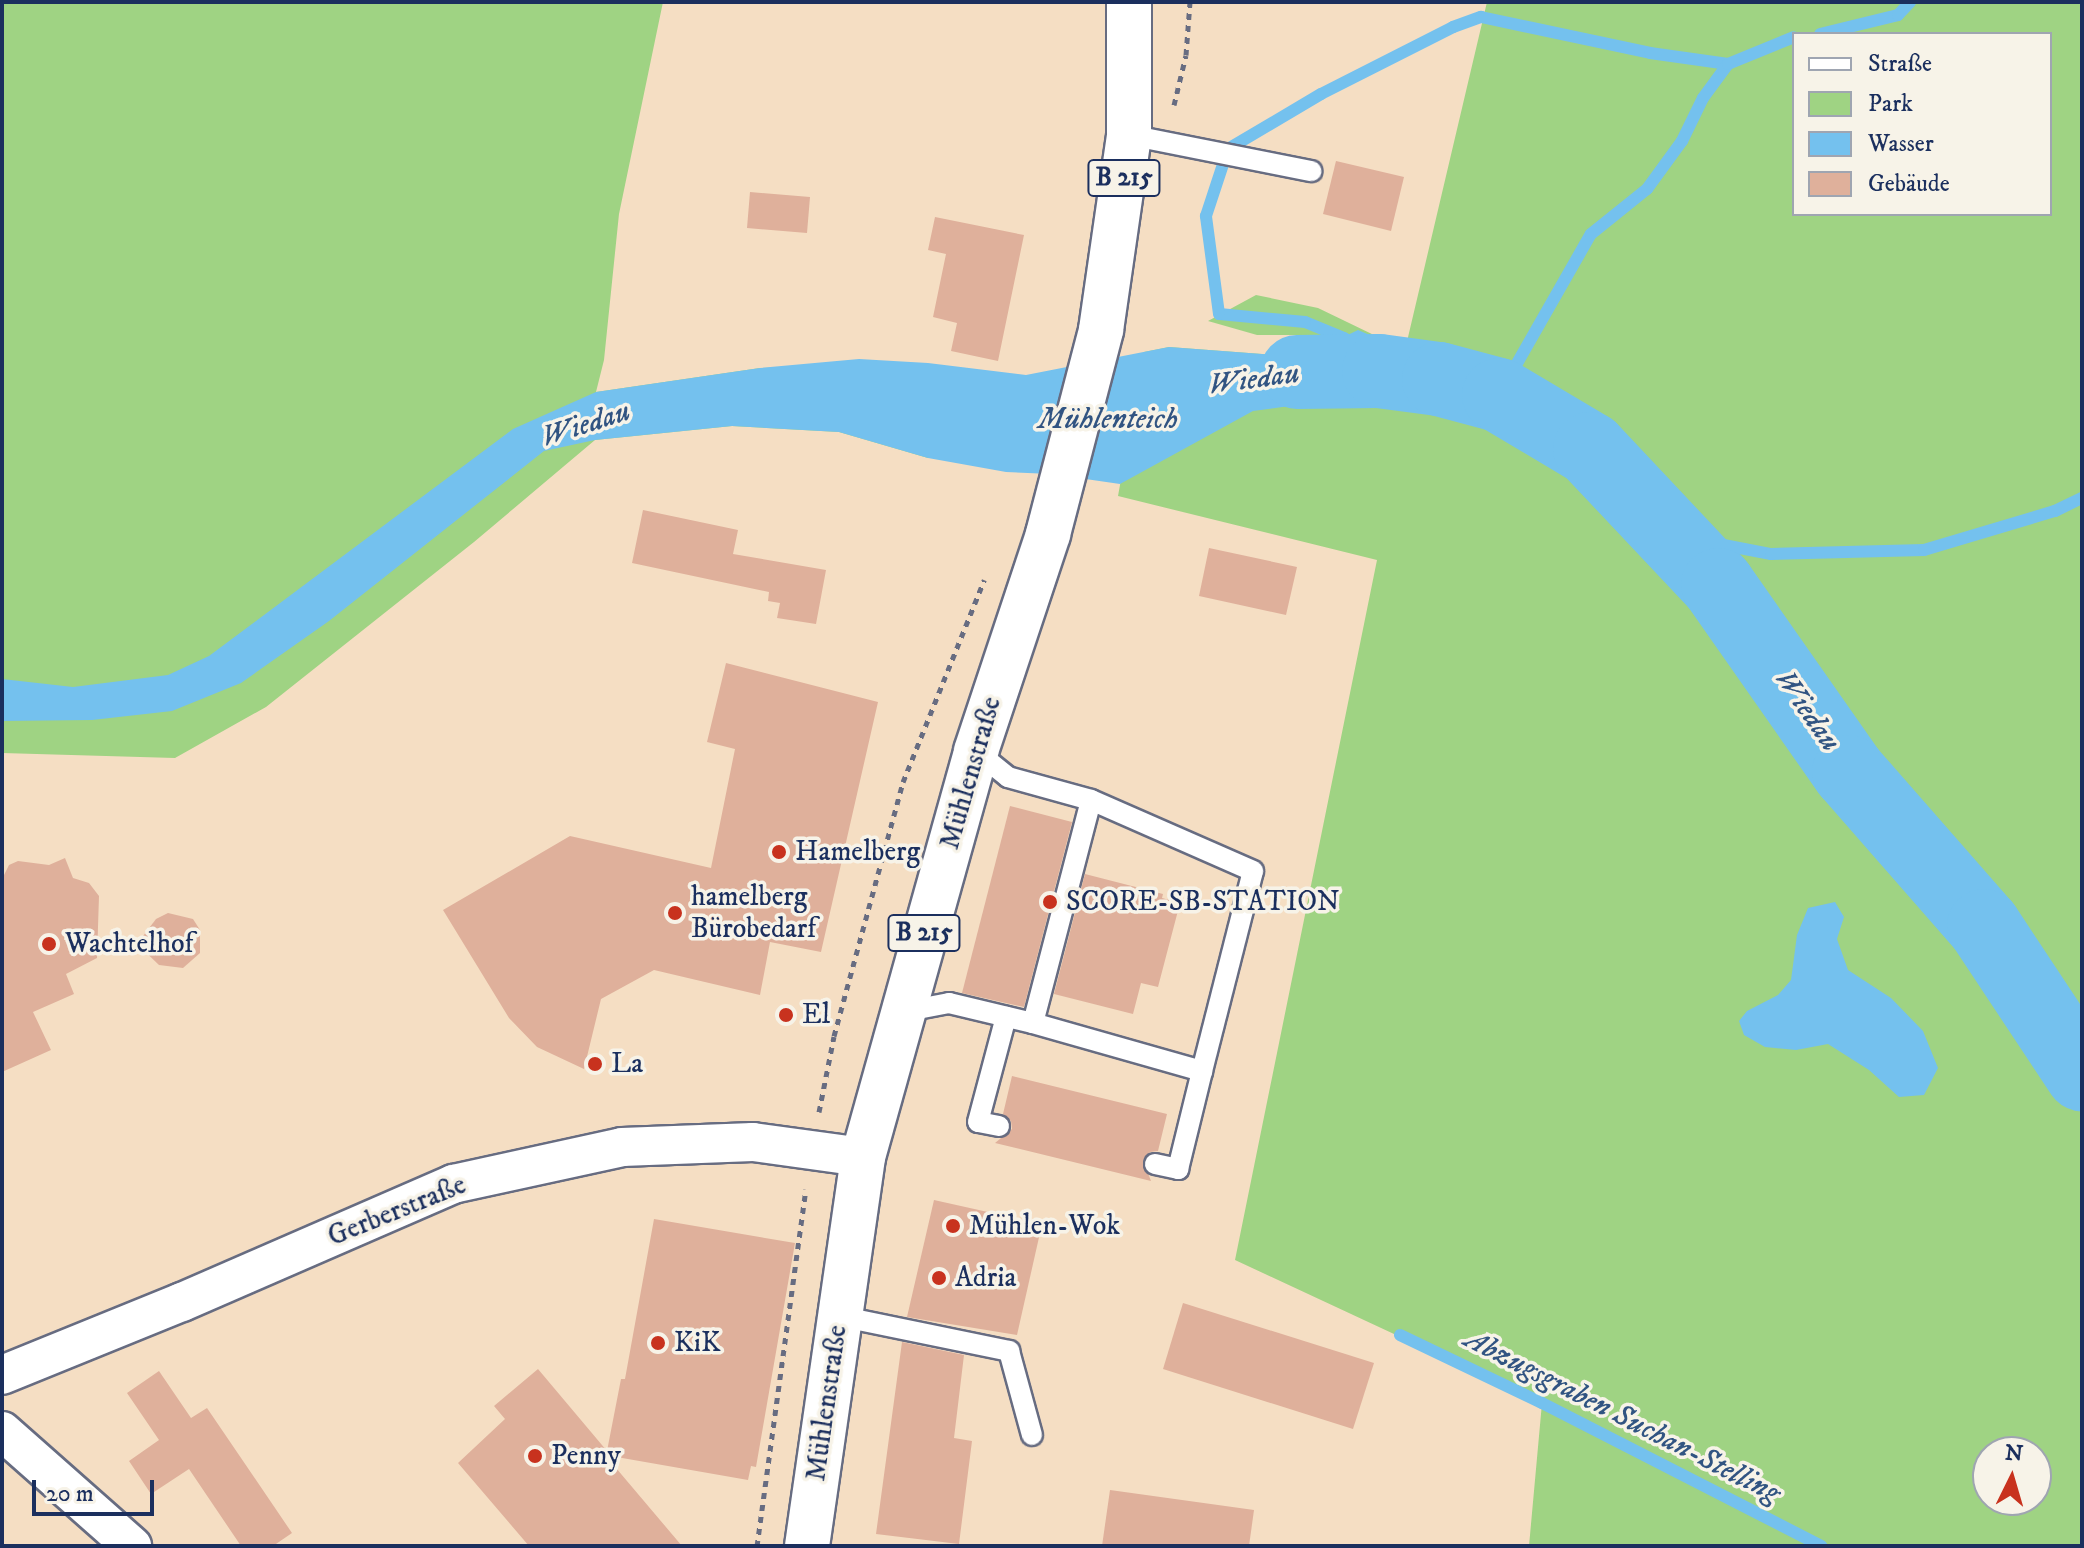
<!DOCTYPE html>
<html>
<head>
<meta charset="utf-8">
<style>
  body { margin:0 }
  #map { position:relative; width:2084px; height:1548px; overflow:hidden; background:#f5dec3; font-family:"IM FELL DW Pica",serif }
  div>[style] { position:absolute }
  .green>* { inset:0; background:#9fd383 }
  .water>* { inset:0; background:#74c1ee }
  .stream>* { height:12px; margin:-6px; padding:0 6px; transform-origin:6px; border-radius:6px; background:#74c1ee }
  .river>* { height:74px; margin:-37px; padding:0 37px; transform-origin:37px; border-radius:37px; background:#74c1ee }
  .building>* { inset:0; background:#dfb09b }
  .path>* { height:5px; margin-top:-2.5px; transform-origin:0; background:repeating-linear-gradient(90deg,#676c81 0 6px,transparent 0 12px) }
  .roads { filter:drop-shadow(2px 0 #676c81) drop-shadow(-2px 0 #676c81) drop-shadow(0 2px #676c81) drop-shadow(0 -2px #676c81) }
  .lane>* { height:20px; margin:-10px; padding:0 10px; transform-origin:10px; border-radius:10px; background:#fff }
  .street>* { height:38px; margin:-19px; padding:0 19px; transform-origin:19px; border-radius:19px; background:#fff }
  .primary>* { height:44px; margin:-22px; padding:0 22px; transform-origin:22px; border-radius:22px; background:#fff }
  .dots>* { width:22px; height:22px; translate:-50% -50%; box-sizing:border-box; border:4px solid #f7f3e8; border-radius:50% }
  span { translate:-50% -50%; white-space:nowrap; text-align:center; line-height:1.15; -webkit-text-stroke:7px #f7f3e8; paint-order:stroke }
  .shield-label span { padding:2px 6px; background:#f7f3e8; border:2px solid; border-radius:6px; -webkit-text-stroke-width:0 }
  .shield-label { font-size:26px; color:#1b2f5e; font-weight:700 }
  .street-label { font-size:28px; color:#1b2f5e }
  .poi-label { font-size:28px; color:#1b2f5e }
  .left { translate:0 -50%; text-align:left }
  .water-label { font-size:30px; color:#315482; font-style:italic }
  .frame { position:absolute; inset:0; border:4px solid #1b2f5e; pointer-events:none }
  .legend { position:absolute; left:1792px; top:32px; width:260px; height:184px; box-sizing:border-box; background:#f7f3e8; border:2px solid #9fa5b1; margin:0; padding:10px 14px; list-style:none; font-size:24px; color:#1b2f5e }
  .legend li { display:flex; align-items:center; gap:16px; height:40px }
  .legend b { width:40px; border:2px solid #9fa5b1 }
  .north { position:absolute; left:1972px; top:1436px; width:80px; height:80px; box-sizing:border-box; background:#f7f3e8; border:2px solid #9fa5b1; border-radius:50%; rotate:5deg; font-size:22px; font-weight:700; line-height:32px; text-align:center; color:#1b2f5e }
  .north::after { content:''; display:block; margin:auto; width:28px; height:36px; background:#c8321e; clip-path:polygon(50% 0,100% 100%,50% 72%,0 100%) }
  .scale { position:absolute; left:32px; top:1480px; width:122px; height:36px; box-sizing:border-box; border:4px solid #1b2f5e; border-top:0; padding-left:10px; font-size:24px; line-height:28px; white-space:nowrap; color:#1b2f5e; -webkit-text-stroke:6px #f7f3e8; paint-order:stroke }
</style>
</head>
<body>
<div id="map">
  <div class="green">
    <div style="clip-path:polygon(2px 2px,663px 2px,619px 214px,604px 360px,596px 392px,760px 368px,928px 363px,928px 458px,839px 432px,732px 426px,595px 440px,474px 542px,266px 707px,175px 758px,2px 753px)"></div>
    <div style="clip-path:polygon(evenodd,1487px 2px,2082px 2px,2082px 1546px,1529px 1546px,1542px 1403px,1235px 1260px,1377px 560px,1118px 496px,1144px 352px,1169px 347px,1276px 355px,1329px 343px,1299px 335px,1257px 335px,1208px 321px,1256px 295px,1318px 308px,1405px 350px,1487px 2px,1794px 34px,2050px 34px,2050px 214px,1794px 214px,1794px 34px,1487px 2px,1988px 1452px,2036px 1452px,2036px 1500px,1988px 1500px,1988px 1452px)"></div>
  </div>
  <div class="water">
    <div style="clip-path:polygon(1358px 330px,1405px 350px,1389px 406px,1319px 402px,1253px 411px,1120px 484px,1051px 474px,1006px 472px,928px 458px,839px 432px,732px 426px,595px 440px,544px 451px,329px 621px,241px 683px,172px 711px,92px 720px,2px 721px,2px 679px,73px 687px,168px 675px,209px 656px,513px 429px,596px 392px,760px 368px,859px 359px,928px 363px,1026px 375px,1169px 347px,1276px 355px,1331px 343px)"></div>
    <div style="clip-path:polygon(1835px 902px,1844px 917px,1837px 939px,1848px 970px,1891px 998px,1923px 1031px,1938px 1068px,1924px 1095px,1899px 1097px,1869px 1070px,1828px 1044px,1796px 1050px,1765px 1047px,1744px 1035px,1739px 1021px,1747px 1011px,1778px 995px,1791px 980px,1797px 935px,1808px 908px)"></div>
  </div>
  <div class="stream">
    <div style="left:1820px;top:34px;width:80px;rotate:-13.7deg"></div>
    <div style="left:1898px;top:15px;width:18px;rotate:-47deg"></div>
    <div style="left:1354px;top:347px;width:13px;rotate:-138deg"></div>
    <div style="left:1344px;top:338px;width:42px;rotate:-157.7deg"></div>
    <div style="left:1305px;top:322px;width:86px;rotate:-174.7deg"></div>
    <div style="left:1219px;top:314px;width:99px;rotate:-97.6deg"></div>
    <div style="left:1206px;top:216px;width:71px;rotate:-71.8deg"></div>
    <div style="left:1228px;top:149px;width:108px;rotate:-30.6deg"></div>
    <div style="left:1321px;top:94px;width:148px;rotate:-26.9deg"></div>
    <div style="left:1453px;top:27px;width:30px;rotate:-20deg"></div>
    <div style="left:1481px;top:17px;width:173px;rotate:12deg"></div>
    <div style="left:1650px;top:53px;width:79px;rotate:8deg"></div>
    <div style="left:1499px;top:395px;width:185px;rotate:-60.3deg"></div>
    <div style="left:1591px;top:234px;width:72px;rotate:-38.8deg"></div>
    <div style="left:1647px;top:189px;width:59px;rotate:-53.9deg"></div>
    <div style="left:1682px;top:141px;width:48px;rotate:-64deg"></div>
    <div style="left:1703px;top:98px;width:42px;rotate:-53.7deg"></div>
    <div style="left:1728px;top:64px;width:71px;rotate:-22.2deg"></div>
    <div style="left:1672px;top:535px;width:101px;rotate:10.9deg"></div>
    <div style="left:1771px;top:554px;width:153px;rotate:-1.5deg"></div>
    <div style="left:1924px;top:550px;width:137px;rotate:-16.6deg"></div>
    <div style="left:2055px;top:511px;width:30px;rotate:-26deg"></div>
    <div style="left:1400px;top:1335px;width:157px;rotate:25.6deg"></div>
    <div style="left:1542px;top:1403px;width:314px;rotate:27.1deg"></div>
  </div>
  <div class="river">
    <div style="left:1297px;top:372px;width:82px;rotate:-0.7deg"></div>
    <div style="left:1379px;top:371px;width:61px;rotate:7.6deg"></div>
    <div style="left:1439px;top:379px;width:62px;rotate:14.9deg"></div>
    <div style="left:1499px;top:395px;width:106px;rotate:30.7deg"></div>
    <div style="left:1590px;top:449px;width:187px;rotate:46.7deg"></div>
    <div style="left:1718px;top:585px;width:228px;rotate:55deg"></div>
    <div style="left:1849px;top:772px;width:205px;rotate:48.8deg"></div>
    <div style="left:1984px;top:926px;width:178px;rotate:56.5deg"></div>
  </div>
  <div class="building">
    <div style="clip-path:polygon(1336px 161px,1404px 177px,1391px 231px,1323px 214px)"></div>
    <div style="clip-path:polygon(750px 192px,810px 197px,807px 233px,747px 228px)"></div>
    <div style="clip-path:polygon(935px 217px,1024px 235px,998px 361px,951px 351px,957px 323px,933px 317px,946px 254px,928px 250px)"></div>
    <div style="clip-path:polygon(643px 510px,738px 530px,733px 554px,826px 570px,816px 624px,777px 618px,780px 603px,768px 601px,769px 592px,632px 563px)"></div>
    <div style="clip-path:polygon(1209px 548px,1297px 567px,1286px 615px,1199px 596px)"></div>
    <div style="clip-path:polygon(726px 663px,878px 702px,821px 952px,770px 942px,760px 995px,654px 970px,601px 999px,584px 1069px,537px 1047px,509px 1018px,443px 910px,570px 836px,711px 868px,735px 749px,707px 742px)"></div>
    <div style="clip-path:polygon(1010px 806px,1072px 822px,1024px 1007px,962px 993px)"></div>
    <div style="clip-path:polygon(65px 858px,73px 878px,89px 883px,99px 896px,97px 958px,66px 974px,74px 994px,33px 1012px,51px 1050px,2px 1072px,2px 879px,9px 865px,18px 861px,49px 865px)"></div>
    <div style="clip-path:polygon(1085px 874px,1163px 894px,1162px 898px,1180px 903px,1158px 987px,1141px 983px,1133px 1014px,1054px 994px)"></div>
    <div style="clip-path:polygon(168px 913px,193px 919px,200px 930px,200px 953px,183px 968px,159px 965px,137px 944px,156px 919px)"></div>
    <div style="clip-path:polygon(1012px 1076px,1167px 1114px,1158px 1151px,1150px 1152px,1143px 1160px,1151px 1181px,995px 1143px,1012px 1129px,1011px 1121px,1003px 1114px)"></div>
    <div style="clip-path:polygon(934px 1200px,1042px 1224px,1017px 1335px,907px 1317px)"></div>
    <div style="clip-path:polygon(654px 1219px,795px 1243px,756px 1467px,751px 1466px,748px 1480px,605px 1455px,682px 1546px,529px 1546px,458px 1463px,505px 1419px,494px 1406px,538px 1369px,607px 1451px,621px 1379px,625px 1379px)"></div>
    <div style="clip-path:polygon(1183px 1303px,1374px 1363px,1353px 1429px,1163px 1369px)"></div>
    <div style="clip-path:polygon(902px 1342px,964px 1355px,954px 1438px,972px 1441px,959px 1544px,876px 1534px)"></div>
    <div style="clip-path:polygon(159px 1371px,191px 1418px,207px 1408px,292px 1533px,273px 1546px,241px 1546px,189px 1469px,151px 1494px,129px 1461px,159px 1440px,127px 1393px)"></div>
    <div style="clip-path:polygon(1110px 1490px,1254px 1510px,1249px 1546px,1102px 1546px)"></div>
  </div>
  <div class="path">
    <div style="left:1174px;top:105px;width:51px;rotate:-76.5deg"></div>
    <div style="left:1186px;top:55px;width:53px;rotate:-85.7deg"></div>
    <div style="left:819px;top:1112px;width:77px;rotate:-78.8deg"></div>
    <div style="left:834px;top:1036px;width:263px;rotate:-74.8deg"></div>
    <div style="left:903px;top:782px;width:218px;rotate:-68.1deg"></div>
    <div style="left:757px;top:1546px;width:360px;rotate:-82.2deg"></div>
  </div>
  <div class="roads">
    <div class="lane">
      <div style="left:1129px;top:135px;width:186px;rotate:11.2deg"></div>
      <div style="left:902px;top:1012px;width:48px;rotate:-10.8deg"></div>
      <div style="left:949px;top:1003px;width:86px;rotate:13.4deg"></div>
      <div style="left:1033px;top:1023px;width:230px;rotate:-75.4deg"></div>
      <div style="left:1091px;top:800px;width:86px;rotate:-164.5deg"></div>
      <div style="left:1008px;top:777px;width:41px;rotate:-140.9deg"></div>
      <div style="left:1033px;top:1023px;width:176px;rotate:15.9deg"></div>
      <div style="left:1202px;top:1071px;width:206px;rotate:-75.7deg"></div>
      <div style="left:1253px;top:871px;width:177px;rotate:-156.3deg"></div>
      <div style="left:999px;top:1126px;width:21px;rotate:-169deg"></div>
      <div style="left:978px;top:1122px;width:109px;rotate:-75.1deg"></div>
      <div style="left:1155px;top:1164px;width:24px;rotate:12deg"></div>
      <div style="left:1178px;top:1169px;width:101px;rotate:-76.2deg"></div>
      <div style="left:839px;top:1316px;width:174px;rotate:11.6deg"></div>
      <div style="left:1009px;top:1351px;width:87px;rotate:74.7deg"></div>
    </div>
    <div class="street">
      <div style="left:2px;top:1375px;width:194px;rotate:-22.1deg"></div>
      <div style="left:182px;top:1302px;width:296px;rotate:-23.5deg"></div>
      <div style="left:453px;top:1184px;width:173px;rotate:-12.3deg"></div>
      <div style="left:622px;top:1147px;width:131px;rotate:-2.2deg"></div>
      <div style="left:753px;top:1142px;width:111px;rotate:7.8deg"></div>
      <div style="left:2px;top:1431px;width:174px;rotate:41.5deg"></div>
    </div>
    <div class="primary">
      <div style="left:807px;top:1546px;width:393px;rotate:-81.8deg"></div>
      <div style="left:863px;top:1157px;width:421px;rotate:-74.4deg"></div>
      <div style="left:976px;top:751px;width:229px;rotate:-71.6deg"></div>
      <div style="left:1048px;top:534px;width:211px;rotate:-75.4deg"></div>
      <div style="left:1101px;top:330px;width:197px;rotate:-81.8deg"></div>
      <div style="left:1129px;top:135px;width:133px;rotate:-90deg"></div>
    </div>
  </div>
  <div class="dots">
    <div style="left:779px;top:852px;background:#c8321e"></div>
    <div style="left:1050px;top:902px;background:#c8321e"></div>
    <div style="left:675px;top:913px;background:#c8321e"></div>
    <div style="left:49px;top:944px;background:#c8321e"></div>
    <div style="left:786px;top:1015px;background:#c8321e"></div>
    <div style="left:595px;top:1064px;background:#c8321e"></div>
    <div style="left:953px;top:1226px;background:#c8321e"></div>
    <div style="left:939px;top:1278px;background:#c8321e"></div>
    <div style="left:658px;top:1343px;background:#c8321e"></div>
    <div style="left:535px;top:1456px;background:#c8321e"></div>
  </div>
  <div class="shield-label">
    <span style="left:1124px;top:178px">B 215</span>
    <span style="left:924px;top:933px">B 215</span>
  </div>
  <div class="street-label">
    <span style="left:971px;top:773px;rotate:-74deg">Mühlenstraße</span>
    <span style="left:397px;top:1211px;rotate:-22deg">Gerberstraße</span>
    <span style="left:827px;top:1403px;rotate:-82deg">Mühlenstraße</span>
  </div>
  <div class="poi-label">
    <span class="left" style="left:795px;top:852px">Hamelberg</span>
    <span class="left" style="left:691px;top:913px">hamelberg<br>Bürobedarf</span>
    <span class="left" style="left:1066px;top:902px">SCORE-SB-STATION</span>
    <span class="left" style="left:65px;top:944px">Wachtelhof</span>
    <span class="left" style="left:802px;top:1015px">El</span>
    <span class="left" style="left:611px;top:1064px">La</span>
    <span class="left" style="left:969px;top:1226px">Mühlen-Wok</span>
    <span class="left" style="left:955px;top:1278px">Adria</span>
    <span class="left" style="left:674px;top:1343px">KiK</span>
    <span class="left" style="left:551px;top:1456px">Penny</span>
  </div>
  <div class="water-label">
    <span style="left:1254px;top:380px;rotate:-8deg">Wiedau</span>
    <span style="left:1108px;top:420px">Mühlenteich</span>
    <span style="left:586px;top:425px;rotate:-18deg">Wiedau</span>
    <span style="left:1807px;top:711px;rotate:55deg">Wiedau</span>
    <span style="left:1622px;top:1417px;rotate:27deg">Abzugsgraben Suchan-Stelling</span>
  </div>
  <div class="frame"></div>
  <ul class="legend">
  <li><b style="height:10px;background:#fff"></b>Straße</li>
  <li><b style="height:22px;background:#9fd383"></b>Park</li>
  <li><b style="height:22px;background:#74c1ee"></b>Wasser</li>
  <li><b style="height:22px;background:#dfb09b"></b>Gebäude</li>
  </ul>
  <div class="north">N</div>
  <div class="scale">20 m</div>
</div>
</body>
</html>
